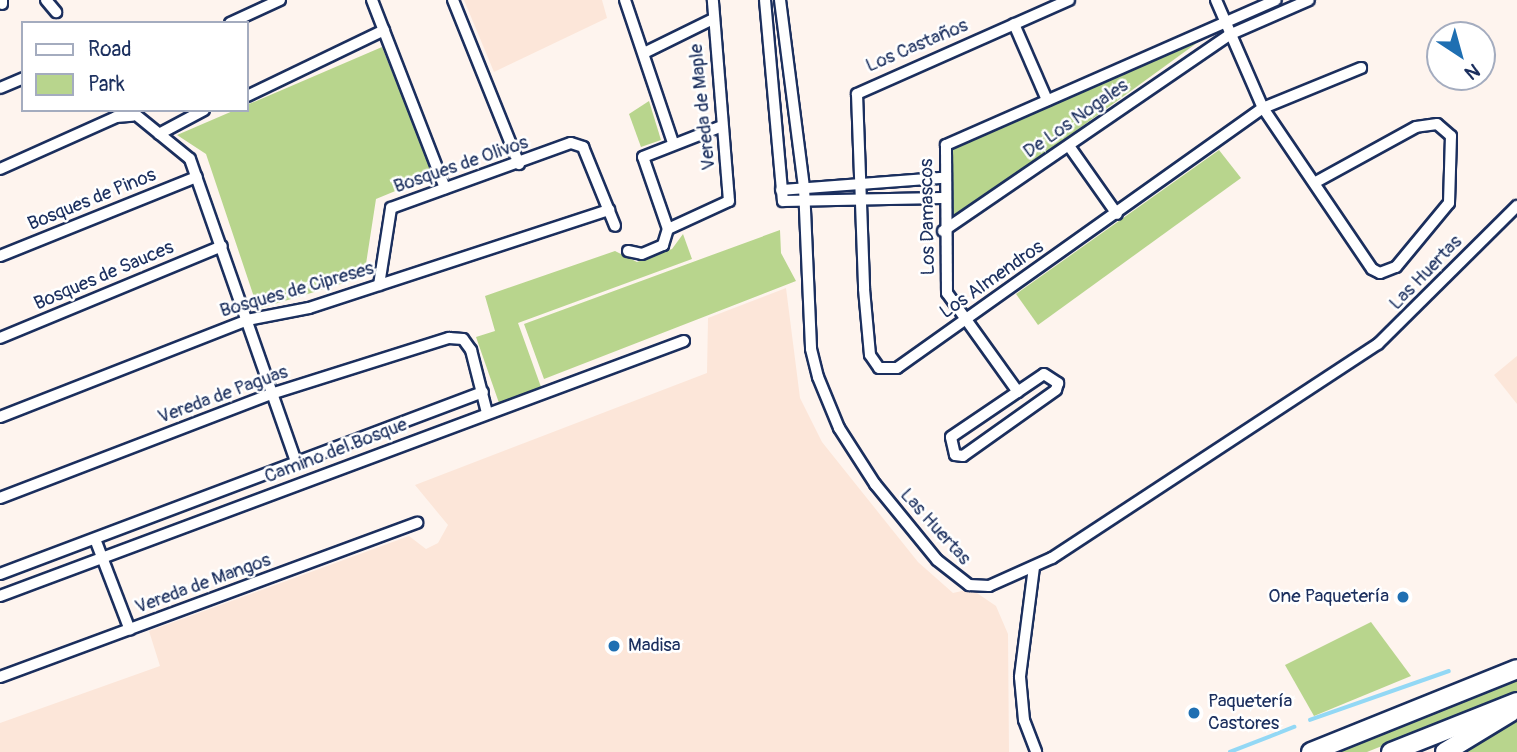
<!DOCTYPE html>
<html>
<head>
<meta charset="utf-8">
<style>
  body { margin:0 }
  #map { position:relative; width:1517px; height:752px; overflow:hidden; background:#fef4ee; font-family:Pangolin,sans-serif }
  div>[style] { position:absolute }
  .built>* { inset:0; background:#fce6d9 }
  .green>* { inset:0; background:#b8d58d }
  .stream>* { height:3.5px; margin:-1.75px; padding:0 1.75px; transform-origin:1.75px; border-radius:1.75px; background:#93d8f5 }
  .roads { filter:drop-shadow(2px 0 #1b2f5e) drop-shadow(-2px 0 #1b2f5e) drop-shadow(0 2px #1b2f5e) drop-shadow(0 -2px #1b2f5e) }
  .street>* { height:10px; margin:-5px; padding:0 5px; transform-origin:5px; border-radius:5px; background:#fff }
  .primary>* { height:18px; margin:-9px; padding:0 9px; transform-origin:9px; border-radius:9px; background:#fff }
  .dots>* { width:19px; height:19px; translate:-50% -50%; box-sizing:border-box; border:4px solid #fff; border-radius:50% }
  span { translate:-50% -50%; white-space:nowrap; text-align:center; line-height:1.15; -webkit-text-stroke:5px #fff; paint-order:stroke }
  .street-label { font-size:19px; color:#1b2f5e }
  .poi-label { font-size:19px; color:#1b2f5e }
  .right { translate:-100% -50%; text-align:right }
  .left { translate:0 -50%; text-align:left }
  .legend { position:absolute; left:21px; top:21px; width:228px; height:91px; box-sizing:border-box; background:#fff; border:2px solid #a4acbf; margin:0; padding:9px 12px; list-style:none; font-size:21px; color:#1b2f5e }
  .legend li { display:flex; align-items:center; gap:14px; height:35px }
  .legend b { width:35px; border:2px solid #a4acbf }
  .north { position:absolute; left:1426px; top:21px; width:70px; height:70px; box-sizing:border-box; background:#fff; border:2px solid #a4acbf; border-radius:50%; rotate:144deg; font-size:19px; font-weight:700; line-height:28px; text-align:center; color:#1b2f5e }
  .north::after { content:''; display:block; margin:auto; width:24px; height:32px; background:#1f6fb2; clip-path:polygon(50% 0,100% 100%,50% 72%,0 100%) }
</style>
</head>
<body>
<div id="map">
  <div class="built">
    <div style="clip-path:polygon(464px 0,602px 0,607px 18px,494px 72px)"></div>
    <div style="clip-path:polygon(786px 288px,800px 398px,822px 442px,918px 562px,953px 593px,971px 589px,996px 606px,1008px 634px,1009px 752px,0 752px,0 723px,160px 666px,149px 631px,409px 536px,426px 549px,438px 543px,448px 525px,415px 485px,707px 373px,708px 318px)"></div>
    <div style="clip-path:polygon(1517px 356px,1517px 404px,1494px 375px)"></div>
  </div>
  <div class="green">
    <div style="clip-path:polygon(1201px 40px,953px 220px,953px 147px)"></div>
    <div style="clip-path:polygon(382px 47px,434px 175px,376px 199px,364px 277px,258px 309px,206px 154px,177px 135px)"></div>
    <div style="clip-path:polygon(649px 101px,661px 140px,641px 147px,629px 114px)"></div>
    <div style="clip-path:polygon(1219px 150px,1241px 178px,1038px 325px,1016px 294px)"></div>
    <div style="clip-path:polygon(780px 230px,781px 253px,796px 281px,544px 379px,524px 324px)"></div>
    <div style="clip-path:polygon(683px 234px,692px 259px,518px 323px,541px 387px,499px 403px,476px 337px,495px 331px,485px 296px,615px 251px,637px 262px,672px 249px)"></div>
    <div style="clip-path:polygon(1371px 622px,1411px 676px,1314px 716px,1285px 665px)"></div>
    <div style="clip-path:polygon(1517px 675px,1517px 692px,1367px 752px,1327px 752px)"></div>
    <div style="clip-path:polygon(1517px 718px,1517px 752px,1461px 752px)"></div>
  </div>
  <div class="stream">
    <div style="left:1310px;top:720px;width:147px;rotate:-19.4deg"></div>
    <div style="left:1230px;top:752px;width:69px;rotate:-21.3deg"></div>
  </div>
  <div class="roads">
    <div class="street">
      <div style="left:46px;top:0;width:16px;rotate:50deg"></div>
      <div style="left:372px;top:0;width:202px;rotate:68.8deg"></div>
      <div style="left:453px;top:0;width:177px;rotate:68.1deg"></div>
      <div style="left:625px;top:0;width:151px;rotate:71.4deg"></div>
      <div style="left:765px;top:0;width:202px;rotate:84.9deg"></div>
      <div style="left:783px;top:201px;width:159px;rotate:-1.1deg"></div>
      <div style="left:780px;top:0;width:189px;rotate:82.7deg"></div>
      <div style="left:804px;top:187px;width:162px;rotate:87.5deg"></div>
      <div style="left:811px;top:349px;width:29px;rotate:76deg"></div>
      <div style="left:818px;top:377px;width:55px;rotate:67.6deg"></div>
      <div style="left:839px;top:428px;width:67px;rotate:57.3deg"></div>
      <div style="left:875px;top:484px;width:98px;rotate:50.8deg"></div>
      <div style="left:937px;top:560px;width:41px;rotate:38deg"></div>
      <div style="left:969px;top:585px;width:20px;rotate:3deg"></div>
      <div style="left:989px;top:586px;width:69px;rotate:-24deg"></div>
      <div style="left:1052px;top:558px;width:390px;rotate:-33.3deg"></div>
      <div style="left:1378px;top:344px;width:196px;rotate:-44.8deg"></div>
      <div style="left:1069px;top:0;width:232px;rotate:156.1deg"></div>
      <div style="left:857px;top:94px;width:195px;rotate:87.9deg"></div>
      <div style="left:864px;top:289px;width:66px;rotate:84.8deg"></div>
      <div style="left:870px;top:355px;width:16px;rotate:55deg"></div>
      <div style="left:879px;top:368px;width:18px"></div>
      <div style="left:897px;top:368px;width:449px;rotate:-35.4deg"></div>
      <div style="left:1263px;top:108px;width:106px;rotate:-22.2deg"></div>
      <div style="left:1216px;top:0;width:118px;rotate:66.5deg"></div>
      <div style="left:1263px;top:108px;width:194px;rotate:55.9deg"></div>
      <div style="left:1372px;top:269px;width:9px;rotate:27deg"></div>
      <div style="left:1380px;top:273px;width:17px;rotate:-21deg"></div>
      <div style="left:1396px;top:267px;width:83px;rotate:-50.4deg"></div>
      <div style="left:1449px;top:203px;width:67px;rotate:-88.3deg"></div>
      <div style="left:1451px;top:136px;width:18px;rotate:-139deg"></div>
      <div style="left:1437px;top:124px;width:21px;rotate:172deg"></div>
      <div style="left:1416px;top:127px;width:114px;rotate:151.2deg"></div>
      <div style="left:2px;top:4px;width:4px;rotate:-90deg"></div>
      <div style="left:230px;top:23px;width:55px;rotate:-24.7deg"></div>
      <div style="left:1014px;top:24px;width:83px;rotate:66.5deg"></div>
      <div style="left:644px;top:53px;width:75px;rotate:-26.2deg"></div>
      <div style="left:0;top:88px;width:25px;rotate:-23deg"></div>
      <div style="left:247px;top:96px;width:152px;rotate:-25.7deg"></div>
      <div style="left:130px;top:110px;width:77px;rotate:39.2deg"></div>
      <div style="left:190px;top:159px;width:321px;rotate:70.7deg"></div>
      <div style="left:159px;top:134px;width:51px;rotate:-28.1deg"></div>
      <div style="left:1069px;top:146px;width:83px;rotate:54.8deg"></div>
      <div style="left:0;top:169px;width:127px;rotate:-24.1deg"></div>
      <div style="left:116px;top:117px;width:16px;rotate:-4deg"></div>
      <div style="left:781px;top:190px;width:161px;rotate:-4.3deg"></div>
      <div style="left:668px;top:229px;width:76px;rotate:-109.1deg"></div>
      <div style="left:643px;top:157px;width:85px;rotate:-21.4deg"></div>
      <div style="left:943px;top:231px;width:347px;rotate:-34.4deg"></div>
      <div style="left:1229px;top:35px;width:87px;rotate:-23.6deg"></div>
      <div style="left:628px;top:251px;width:14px;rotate:12deg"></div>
      <div style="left:642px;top:254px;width:23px;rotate:-23deg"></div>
      <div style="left:663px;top:245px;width:17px;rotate:-73deg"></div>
      <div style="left:668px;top:229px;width:67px;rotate:-24.7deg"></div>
      <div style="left:729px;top:201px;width:202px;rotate:-94.6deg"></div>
      <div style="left:0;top:256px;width:212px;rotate:-21.9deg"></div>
      <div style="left:379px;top:285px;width:78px;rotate:-81.1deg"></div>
      <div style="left:391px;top:208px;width:191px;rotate:-19.9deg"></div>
      <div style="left:571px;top:143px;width:13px;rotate:18deg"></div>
      <div style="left:583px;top:147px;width:85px;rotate:67.9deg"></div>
      <div style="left:0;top:338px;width:240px;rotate:-22.5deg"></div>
      <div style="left:1044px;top:374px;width:17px;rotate:33deg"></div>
      <div style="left:1058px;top:383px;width:7px;rotate:106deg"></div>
      <div style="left:1056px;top:390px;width:114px;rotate:144.6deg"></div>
      <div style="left:963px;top:456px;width:8px;rotate:-173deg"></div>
      <div style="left:955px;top:455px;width:18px;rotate:-103deg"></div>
      <div style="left:951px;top:437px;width:112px;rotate:-34.1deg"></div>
      <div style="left:1018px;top:392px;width:122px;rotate:-125.6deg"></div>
      <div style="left:947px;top:293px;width:148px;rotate:-90.4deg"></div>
      <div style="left:946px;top:145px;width:360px;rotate:-23.7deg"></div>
      <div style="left:0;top:417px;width:265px;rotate:-21.4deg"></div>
      <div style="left:247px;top:320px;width:63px;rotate:-11deg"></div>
      <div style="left:309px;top:308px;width:316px;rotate:-18.1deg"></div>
      <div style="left:0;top:498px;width:290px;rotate:-21deg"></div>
      <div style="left:271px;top:394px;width:187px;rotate:-17.5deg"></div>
      <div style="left:449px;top:338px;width:14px;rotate:4deg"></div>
      <div style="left:463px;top:339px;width:14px;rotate:54deg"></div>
      <div style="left:471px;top:350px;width:65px;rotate:75.7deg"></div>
      <div style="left:95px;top:539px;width:97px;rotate:69deg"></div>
      <div style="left:1034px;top:567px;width:111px;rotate:97.3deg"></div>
      <div style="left:1020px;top:677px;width:43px;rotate:84.7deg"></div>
      <div style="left:1024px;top:720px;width:34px;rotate:69deg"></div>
      <div style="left:0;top:574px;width:516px;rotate:-20.65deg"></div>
      <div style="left:0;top:596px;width:730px;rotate:-20.45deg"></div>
      <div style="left:0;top:677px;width:445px;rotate:-20.3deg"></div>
    </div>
    <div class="primary">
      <div style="left:1311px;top:752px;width:222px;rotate:-21.9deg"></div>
      <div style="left:1391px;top:752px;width:136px;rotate:-21.6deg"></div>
      <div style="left:1445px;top:752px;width:77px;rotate:-31.2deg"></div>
    </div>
  </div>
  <div class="dots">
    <div style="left:1403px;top:597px;background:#1f6fb2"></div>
    <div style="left:614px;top:646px;background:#1f6fb2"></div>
    <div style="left:1194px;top:713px;background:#1f6fb2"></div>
  </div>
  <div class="street-label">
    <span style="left:917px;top:46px;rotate:-23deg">Los Castaños</span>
    <span style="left:703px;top:107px;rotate:-96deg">Vereda de Maple</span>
    <span style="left:1076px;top:119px;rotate:-35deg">De Los Nogales</span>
    <span style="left:461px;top:165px;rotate:-19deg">Bosques de Olivos</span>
    <span style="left:92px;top:200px;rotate:-22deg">Bosques de Pinos</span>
    <span style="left:928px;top:217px;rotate:-91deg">Los Damascos</span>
    <span style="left:1426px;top:273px;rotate:-46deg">Las Huertas</span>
    <span style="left:104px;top:276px;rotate:-23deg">Bosques de Sauces</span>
    <span style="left:992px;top:280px;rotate:-35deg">Los Almendros</span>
    <span style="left:297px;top:290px;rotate:-16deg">Bosques de Cipreses</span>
    <span style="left:223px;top:395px;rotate:-20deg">Vereda de Paguas</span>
    <span style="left:336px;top:451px;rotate:-21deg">Camino del Bosque</span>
    <span style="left:935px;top:527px;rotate:48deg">Las Huertas</span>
    <span style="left:203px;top:584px;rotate:-20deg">Vereda de Mangos</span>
  </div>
  <div class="poi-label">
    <span class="right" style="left:1389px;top:597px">One Paquetería</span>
    <span class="left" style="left:628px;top:646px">Madisa</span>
    <span class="left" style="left:1208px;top:713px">Paquetería<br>Castores</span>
  </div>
  <ul class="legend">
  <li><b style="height:9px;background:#fff"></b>Road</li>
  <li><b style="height:19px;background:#b8d58d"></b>Park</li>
  </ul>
  <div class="north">N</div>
</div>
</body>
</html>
